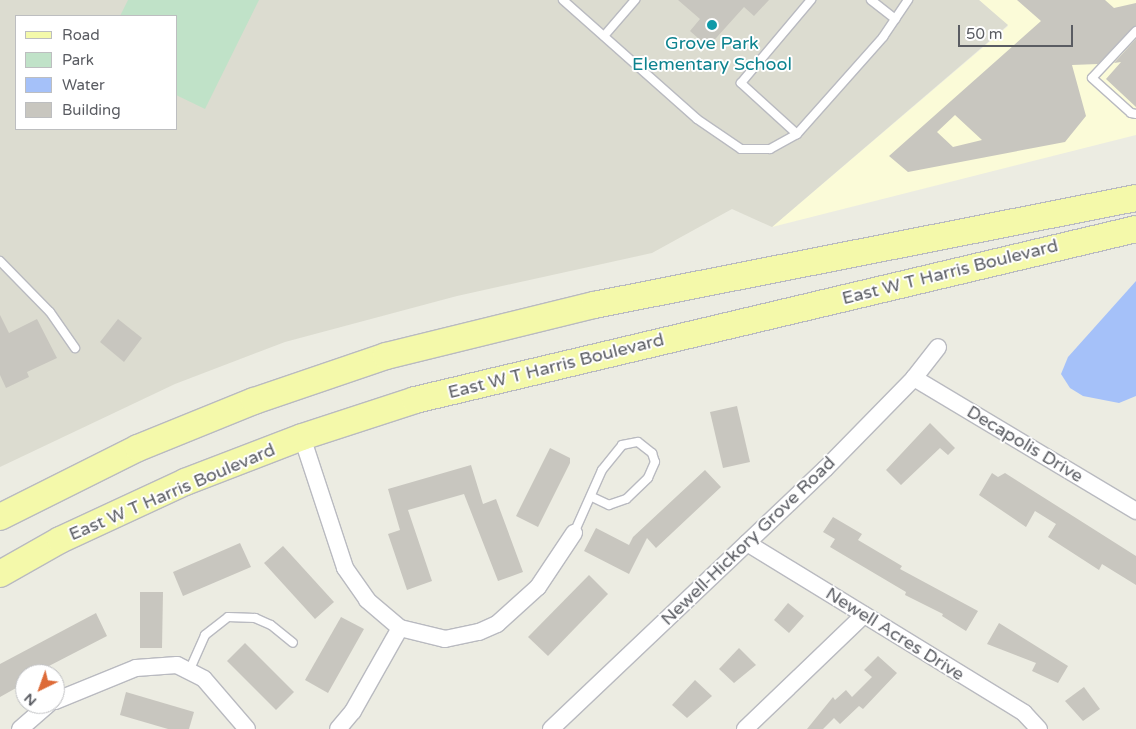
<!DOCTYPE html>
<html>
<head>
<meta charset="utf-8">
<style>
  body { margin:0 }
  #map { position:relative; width:1136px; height:729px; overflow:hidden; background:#ecece2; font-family:"Varela Round",sans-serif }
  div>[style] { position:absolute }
  .commercial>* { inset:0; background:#fbfbd8 }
  .education>* { inset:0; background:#dcdcd0 }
  .green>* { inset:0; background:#c0e2c8 }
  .water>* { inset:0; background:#a5c1f9 }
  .building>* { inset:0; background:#c8c6bf }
  .roads { filter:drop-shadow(1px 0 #b9bac0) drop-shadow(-1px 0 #b9bac0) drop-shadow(0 1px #b9bac0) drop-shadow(0 -1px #b9bac0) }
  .service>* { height:8px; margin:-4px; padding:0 4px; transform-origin:4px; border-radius:4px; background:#fff }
  .minor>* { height:16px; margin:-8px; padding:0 8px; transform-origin:8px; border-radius:8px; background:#fff }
  .primary>* { height:26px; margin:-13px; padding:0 13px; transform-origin:13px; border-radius:13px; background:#f4f9aa }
  .dots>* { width:14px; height:14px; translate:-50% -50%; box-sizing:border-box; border:2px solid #fff; border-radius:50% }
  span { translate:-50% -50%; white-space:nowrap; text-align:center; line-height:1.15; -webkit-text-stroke:4px #fff; paint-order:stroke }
  .culture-label { font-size:18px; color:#0d838f }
  .street-label { font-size:18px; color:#5a5c62 }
  .legend { position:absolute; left:15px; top:15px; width:162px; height:115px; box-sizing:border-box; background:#fff; border:1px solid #bdbec0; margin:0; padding:6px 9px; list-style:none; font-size:15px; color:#5a5c62 }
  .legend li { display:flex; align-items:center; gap:10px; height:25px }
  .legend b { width:25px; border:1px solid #bdbec0 }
  .north { position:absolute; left:15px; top:664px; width:50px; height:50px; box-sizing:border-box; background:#fff; border:1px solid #bdbec0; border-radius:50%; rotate:222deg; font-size:14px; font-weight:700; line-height:20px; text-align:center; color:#5a5c62 }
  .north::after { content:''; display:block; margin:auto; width:18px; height:22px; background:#dd6a37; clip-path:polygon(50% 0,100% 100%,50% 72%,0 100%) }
  .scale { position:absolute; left:958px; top:25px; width:115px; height:22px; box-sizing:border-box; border:2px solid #5a5c62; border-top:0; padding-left:6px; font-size:15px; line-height:18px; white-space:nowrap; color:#5a5c62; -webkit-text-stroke:4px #fff; paint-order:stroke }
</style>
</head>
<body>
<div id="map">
  <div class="commercial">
    <div style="clip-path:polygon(979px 0,1136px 0,1136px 135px,772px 227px,1008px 26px)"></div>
  </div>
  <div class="education">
    <div style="clip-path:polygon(evenodd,0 0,979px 0,1008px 25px,772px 227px,732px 209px,652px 253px,457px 296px,285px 342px,175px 384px,0 467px,0 0,16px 16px,176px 16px,176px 129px,16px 129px,16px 16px)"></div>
  </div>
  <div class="green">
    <div style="clip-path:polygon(128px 0,259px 0,205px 109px,176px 95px,176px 16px,120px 16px)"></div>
  </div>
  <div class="water">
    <div style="clip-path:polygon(1136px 281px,1136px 396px,1119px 403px,1083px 396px,1070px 388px,1061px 374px,1068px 357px)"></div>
  </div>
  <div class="building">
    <div style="clip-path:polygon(678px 0,769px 0,754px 16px,744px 7px,708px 47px,690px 31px,700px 19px)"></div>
    <div style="clip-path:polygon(evenodd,1017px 0,1105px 0,1114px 8px,1136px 3px,1136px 26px,1098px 64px,1072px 65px,1086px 116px,1065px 142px,908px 172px,889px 156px,1041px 21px,1017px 0,955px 115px,982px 140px,953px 147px,937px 132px,955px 115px)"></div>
    <div style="clip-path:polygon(1136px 39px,1136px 107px,1106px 79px,1121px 62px,1114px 63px)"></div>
    <div style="clip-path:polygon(0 315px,9px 333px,37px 319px,57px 358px,27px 372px,29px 377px,6px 388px,0 375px)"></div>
    <div style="clip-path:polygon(118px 319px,142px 338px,124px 362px,100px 342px)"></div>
    <div style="clip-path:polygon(737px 406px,750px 462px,723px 468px,710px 412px)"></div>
    <div style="clip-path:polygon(930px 423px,955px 448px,948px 455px,940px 448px,901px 485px,886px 470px)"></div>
    <div style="clip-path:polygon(550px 448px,570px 458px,570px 463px,538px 527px,516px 516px)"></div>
    <div style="clip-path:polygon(471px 465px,483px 504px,496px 499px,523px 572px,498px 581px,464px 494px,408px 510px,432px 581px,407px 590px,388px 534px,400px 530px,388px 489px)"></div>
    <div style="clip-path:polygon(705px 470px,721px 487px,656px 548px,647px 538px,629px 574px,584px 551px,596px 528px,629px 545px,633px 537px)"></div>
    <div style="clip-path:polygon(992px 473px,998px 477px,1005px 473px,1136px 556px,1136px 585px,1102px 564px,1099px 570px,1048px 537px,1056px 524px,1035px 511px,1026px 527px,979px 495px)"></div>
    <div style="clip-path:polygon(833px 517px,862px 534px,858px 540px,902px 566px,900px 569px,978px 611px,966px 631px,942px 616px,943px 614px,905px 595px,906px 592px,830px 547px,835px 539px,823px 532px)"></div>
    <div style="clip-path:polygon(240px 543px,251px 567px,183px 596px,173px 572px)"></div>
    <div style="clip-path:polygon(283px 546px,334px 602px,315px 619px,264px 563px)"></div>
    <div style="clip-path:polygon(589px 575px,608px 594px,548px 656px,528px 637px)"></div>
    <div style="clip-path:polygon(140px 592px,163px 592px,162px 648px,140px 648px)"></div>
    <div style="clip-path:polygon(788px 603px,804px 616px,789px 633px,774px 620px)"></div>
    <div style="clip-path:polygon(96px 613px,107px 636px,47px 667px,49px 670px,41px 674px,25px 674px,25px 683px,0 697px,0 664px)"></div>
    <div style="clip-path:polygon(341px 617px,364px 629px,328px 693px,305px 680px)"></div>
    <div style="clip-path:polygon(999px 623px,1068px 666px,1058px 683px,1032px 671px,1036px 663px,987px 644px)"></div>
    <div style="clip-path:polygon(245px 643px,294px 692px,276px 710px,227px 661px)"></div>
    <div style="clip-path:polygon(739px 648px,756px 665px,734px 683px,719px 669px)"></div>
    <div style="clip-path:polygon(878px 656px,897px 673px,863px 709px,859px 706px,840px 724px,834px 718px,823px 729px,807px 729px,833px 697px,835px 700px,846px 690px,852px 697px,872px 677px,864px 670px)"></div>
    <div style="clip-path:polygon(695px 680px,712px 696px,687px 718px,672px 705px)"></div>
    <div style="clip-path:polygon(1084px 687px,1100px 709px,1083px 721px,1065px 701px)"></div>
    <div style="clip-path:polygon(126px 692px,194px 712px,189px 729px,168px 729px,120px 715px)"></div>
  </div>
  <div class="roads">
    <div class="service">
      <div style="left:563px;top:0;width:179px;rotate:41.6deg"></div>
      <div style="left:697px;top:119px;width:53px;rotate:34.3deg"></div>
      <div style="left:741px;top:149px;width:29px"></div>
      <div style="left:770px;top:149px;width:31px;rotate:-29deg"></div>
      <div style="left:797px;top:134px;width:130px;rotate:-48.4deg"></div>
      <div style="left:883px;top:37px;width:45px;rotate:-56deg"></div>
      <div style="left:871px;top:0;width:31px;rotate:38deg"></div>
      <div style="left:1136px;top:31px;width:64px;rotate:133.1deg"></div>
      <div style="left:1092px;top:78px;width:52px;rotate:41.9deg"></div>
      <div style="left:1131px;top:113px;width:5px;rotate:11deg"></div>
      <div style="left:604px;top:36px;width:48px;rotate:-49.3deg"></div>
      <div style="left:797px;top:134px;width:76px;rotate:-137.7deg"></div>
      <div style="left:741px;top:83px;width:109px;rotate:-49.9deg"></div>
      <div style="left:0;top:261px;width:71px;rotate:45.6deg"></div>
      <div style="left:50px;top:312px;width:44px;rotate:55.2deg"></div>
      <div style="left:574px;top:533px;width:69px;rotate:-66deg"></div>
      <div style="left:602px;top:470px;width:32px;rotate:-51deg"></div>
      <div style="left:622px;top:445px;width:16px;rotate:-11deg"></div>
      <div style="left:638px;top:442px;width:18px;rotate:38deg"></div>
      <div style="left:652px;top:453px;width:9px;rotate:72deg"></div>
      <div style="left:655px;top:462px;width:17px;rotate:114deg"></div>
      <div style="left:648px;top:478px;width:30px;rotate:136deg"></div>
      <div style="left:626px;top:499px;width:18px;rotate:161deg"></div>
      <div style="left:609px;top:505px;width:19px;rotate:-155deg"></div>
      <div style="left:190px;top:669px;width:37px;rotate:-66deg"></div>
      <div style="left:205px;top:635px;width:29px;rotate:-38deg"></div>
      <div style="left:228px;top:617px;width:27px;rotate:2deg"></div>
      <div style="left:255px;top:618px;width:17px;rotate:24deg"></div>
      <div style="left:271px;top:625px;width:28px;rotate:39deg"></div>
    </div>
    <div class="minor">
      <div style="left:914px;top:378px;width:259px;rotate:30.9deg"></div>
      <div style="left:302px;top:437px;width:138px;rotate:71.8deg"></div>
      <div style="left:345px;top:568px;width:39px;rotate:55deg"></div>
      <div style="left:367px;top:600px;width:43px;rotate:40.3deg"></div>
      <div style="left:400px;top:628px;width:46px;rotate:13.7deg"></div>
      <div style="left:445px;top:639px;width:35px;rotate:-12deg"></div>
      <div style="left:479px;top:632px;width:20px;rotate:-24deg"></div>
      <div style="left:497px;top:624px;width:55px;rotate:-42.1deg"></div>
      <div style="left:538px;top:587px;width:65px;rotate:-56.3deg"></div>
      <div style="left:747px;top:543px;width:325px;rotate:31.5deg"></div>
      <div style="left:1024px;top:713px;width:22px;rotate:47deg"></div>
      <div style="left:55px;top:701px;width:87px;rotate:-22.2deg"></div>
      <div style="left:136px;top:668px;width:41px;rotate:-4.2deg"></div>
      <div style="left:177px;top:665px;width:30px;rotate:27deg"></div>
      <div style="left:204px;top:679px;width:66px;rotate:49.3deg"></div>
      <div style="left:20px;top:729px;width:38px;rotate:-41deg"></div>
      <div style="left:338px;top:729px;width:23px;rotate:-50deg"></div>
      <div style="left:353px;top:711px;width:95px;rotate:-60.5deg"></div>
      <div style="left:551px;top:729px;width:378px;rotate:-43.5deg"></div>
      <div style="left:825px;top:469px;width:127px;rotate:-45.6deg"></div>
      <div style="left:914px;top:378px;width:39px;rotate:-52deg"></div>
      <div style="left:745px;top:729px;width:165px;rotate:-43.8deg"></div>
    </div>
    <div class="primary">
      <div style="left:0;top:517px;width:154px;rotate:-26.6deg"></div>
      <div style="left:138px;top:448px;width:125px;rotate:-22.1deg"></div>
      <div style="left:254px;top:401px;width:139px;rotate:-18.8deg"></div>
      <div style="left:386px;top:356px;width:214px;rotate:-13.8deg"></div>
      <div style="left:594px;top:305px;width:552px;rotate:-11.17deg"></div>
      <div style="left:0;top:574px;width:69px;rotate:-29.5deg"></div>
      <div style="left:60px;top:540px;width:138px;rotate:-24.9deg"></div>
      <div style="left:185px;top:482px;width:125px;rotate:-21deg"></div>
      <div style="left:302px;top:437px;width:119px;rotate:-18.1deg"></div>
      <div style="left:415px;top:400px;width:741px;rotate:-13.34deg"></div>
    </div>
  </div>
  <div class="dots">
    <div style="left:712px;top:25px;background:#0f9aa8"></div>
  </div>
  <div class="culture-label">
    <span style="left:712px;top:54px">Grove Park<br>Elementary School</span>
  </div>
  <div class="street-label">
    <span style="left:950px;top:272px;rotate:-14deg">East W T Harris Boulevard</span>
    <span style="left:556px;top:366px;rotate:-14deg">East W T Harris Boulevard</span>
    <span style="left:1025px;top:444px;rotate:31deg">Decapolis Drive</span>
    <span style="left:172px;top:492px;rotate:-23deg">East W T Harris Boulevard</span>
    <span style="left:748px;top:541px;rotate:-44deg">Newell-Hickory Grove Road</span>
    <span style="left:895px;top:634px;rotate:32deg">Newell Acres Drive</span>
  </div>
  <ul class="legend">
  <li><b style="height:6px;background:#f4f9aa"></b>Road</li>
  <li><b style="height:14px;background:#c0e2c8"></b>Park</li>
  <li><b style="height:14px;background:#a5c1f9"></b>Water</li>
  <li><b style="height:14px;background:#c8c6bf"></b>Building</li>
  </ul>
  <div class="north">N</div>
  <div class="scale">50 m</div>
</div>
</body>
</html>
